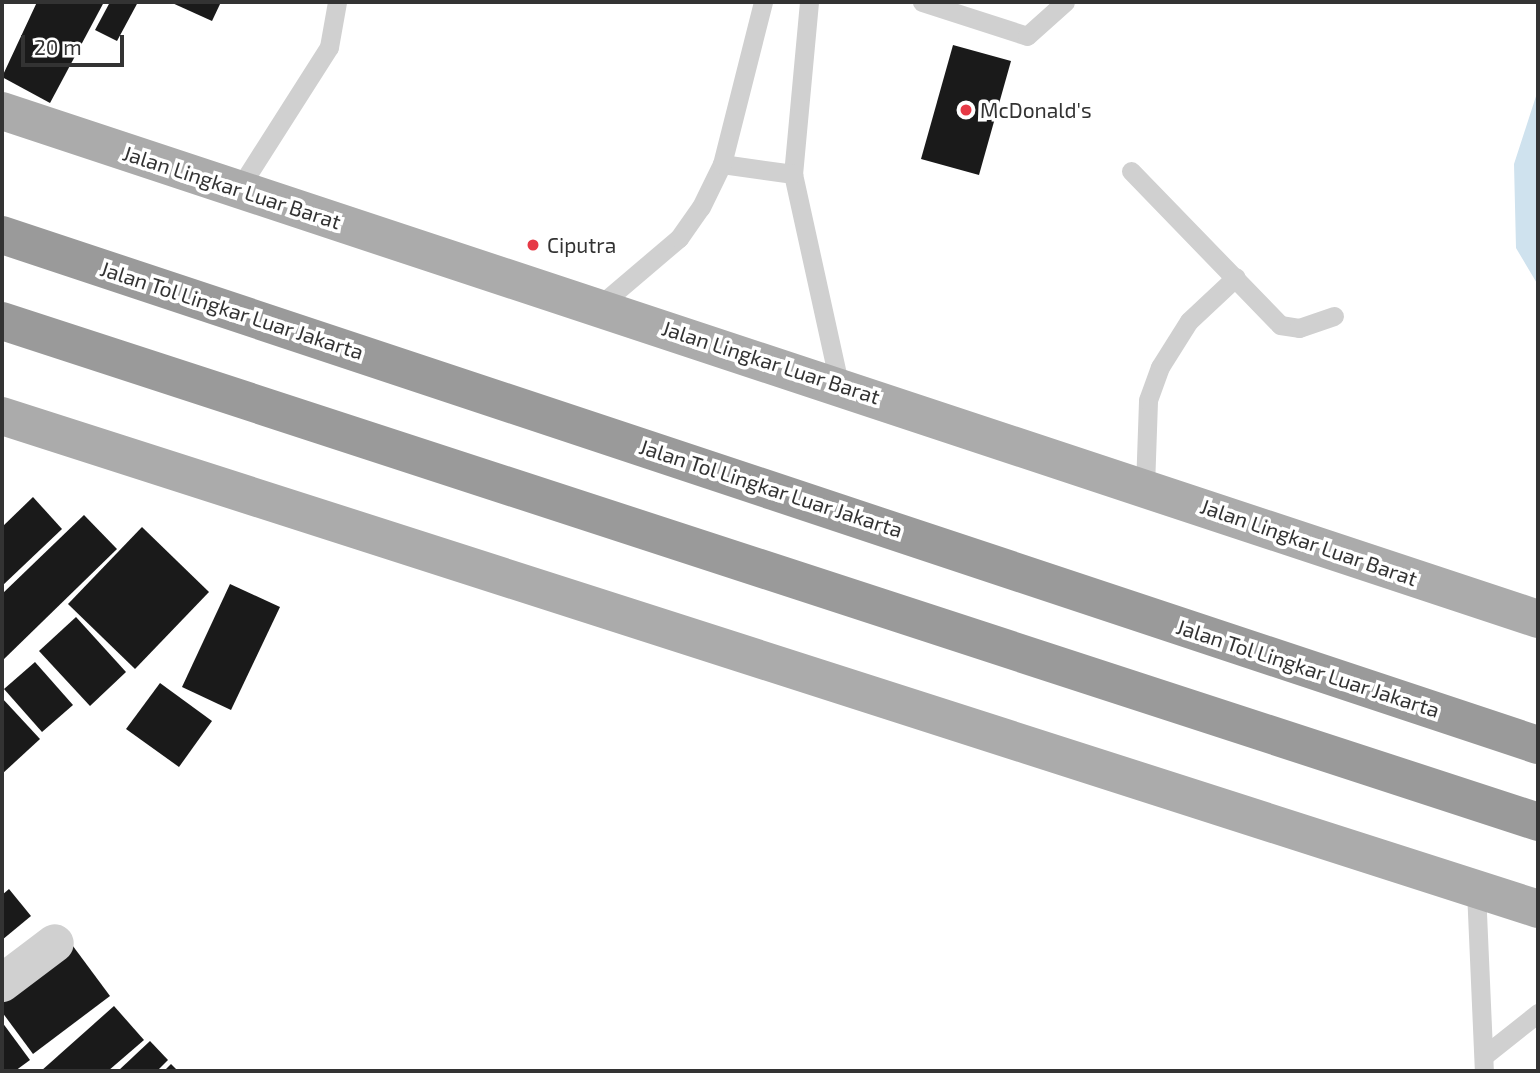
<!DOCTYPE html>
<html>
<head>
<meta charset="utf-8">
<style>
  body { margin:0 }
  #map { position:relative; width:1540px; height:1073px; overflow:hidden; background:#fff; font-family:"Exo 2",sans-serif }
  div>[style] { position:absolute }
  .water>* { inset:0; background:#cfe2ee }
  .building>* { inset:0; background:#1a1a1a }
  .service>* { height:19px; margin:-9.5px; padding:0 9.5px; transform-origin:9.5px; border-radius:9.5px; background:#d0d0d0 }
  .minor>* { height:38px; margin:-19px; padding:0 19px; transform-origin:19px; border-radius:19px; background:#d0d0d0 }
  .primary>* { height:38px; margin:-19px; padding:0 19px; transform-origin:19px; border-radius:19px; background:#ababab }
  .motorway>* { height:38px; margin:-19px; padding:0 19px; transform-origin:19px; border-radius:19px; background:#9a9a9a }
  .dots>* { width:19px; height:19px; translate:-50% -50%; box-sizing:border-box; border:4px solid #fff; border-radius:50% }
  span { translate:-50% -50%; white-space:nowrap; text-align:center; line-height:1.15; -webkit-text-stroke:7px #fff; paint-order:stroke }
  .poi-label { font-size:21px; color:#333 }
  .left { translate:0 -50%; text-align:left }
  .street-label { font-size:21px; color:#333 }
  .frame { position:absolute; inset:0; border:4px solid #333; pointer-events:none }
  .scale { position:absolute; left:21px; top:35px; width:103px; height:32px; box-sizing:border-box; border:4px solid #333; border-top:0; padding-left:9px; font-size:21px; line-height:24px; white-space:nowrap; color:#333; -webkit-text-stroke:5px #fff; paint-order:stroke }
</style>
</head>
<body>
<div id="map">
  <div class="water">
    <div style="clip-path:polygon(1538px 90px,1536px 165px,1538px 285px,1516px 248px,1514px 164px)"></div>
  </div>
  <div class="building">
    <div style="clip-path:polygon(37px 2px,104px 2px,50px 103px,2px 77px)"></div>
    <div style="clip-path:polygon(110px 2px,138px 2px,117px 41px,95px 30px)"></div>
    <div style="clip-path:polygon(170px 2px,221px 2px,212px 21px)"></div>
    <div style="clip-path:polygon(953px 45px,1011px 61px,979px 175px,921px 159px)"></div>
    <div style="clip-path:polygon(33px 497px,62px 529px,2px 586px,2px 527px)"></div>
    <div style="clip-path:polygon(84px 515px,117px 549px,2px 661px,2px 594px)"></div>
    <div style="clip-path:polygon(142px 527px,209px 592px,135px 669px,68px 604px)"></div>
    <div style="clip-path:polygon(230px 584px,280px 607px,231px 710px,182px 687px)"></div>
    <div style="clip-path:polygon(76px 617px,126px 672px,90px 706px,39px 651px)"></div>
    <div style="clip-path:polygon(35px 662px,73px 705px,42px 732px,4px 689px)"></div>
    <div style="clip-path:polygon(160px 683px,212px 721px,179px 767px,126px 729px)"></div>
    <div style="clip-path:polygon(2px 698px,40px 739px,2px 774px)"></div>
    <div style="clip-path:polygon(9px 889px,31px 916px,2px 940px,2px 895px)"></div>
    <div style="clip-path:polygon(67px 938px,110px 996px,33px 1054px,2px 1012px,2px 987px)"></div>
    <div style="clip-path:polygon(114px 1006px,144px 1040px,108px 1071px,41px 1071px)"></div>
    <div style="clip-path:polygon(2px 1022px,30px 1060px,15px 1071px,2px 1071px)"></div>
    <div style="clip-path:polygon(150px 1041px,168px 1060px,157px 1071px,118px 1071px)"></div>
    <div style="clip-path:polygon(171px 1064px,178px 1071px,164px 1071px)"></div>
  </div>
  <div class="service">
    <div style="left:809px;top:2px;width:173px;rotate:95.3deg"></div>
    <div style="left:793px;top:174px;width:215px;rotate:77.6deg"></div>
    <div style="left:922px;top:2px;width:110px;rotate:17.9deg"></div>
    <div style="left:1027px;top:36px;width:51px;rotate:-41.8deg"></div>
    <div style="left:722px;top:164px;width:72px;rotate:8deg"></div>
    <div style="left:1131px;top:171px;width:214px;rotate:45.9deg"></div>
    <div style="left:1280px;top:325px;width:19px;rotate:9deg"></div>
    <div style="left:1299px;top:328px;width:37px;rotate:-19deg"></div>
    <div style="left:238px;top:190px;width:169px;rotate:-57.5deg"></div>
    <div style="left:329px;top:47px;width:46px;rotate:-79.9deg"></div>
    <div style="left:599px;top:306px;width:105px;rotate:-40.4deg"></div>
    <div style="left:679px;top:238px;width:38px;rotate:-55deg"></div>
    <div style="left:701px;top:207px;width:48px;rotate:-64deg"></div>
    <div style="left:722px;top:164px;width:167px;rotate:-75.8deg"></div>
    <div style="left:1145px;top:487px;width:87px;rotate:-88deg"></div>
    <div style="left:1148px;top:400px;width:35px;rotate:-70deg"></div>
    <div style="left:1160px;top:367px;width:54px;rotate:-57.8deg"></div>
    <div style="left:1189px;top:321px;width:64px;rotate:-43.1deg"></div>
    <div style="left:1476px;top:890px;width:181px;rotate:87.5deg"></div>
    <div style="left:1485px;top:1055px;width:68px;rotate:-38.4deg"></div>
  </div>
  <div class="minor">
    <div style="left:2px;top:983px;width:66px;rotate:-37deg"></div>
  </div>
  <div class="primary">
    <div style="left:2px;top:111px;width:1618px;rotate:18.3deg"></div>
    <div style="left:2px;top:416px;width:1613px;rotate:17.79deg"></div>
  </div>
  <div class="motorway">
    <div style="left:2px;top:235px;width:1618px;rotate:18.37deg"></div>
    <div style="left:2px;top:321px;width:1616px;rotate:18.06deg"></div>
  </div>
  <div class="dots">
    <div style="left:966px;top:110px;background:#e63946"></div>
    <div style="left:533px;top:245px;background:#e63946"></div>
  </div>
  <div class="poi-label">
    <span class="left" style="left:980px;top:110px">McDonald's</span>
    <span class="left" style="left:547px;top:245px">Ciputra</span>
  </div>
  <div class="street-label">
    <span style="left:232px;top:187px;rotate:18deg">Jalan Lingkar Luar Barat</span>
    <span style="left:232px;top:310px;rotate:18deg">Jalan Tol Lingkar Luar Jakarta</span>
    <span style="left:771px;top:362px;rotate:18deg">Jalan Lingkar Luar Barat</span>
    <span style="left:771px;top:488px;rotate:18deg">Jalan Tol Lingkar Luar Jakarta</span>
    <span style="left:1309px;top:542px;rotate:19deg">Jalan Lingkar Luar Barat</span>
    <span style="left:1308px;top:668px;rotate:18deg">Jalan Tol Lingkar Luar Jakarta</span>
  </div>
  <div class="frame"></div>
  <div class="scale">20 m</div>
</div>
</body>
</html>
